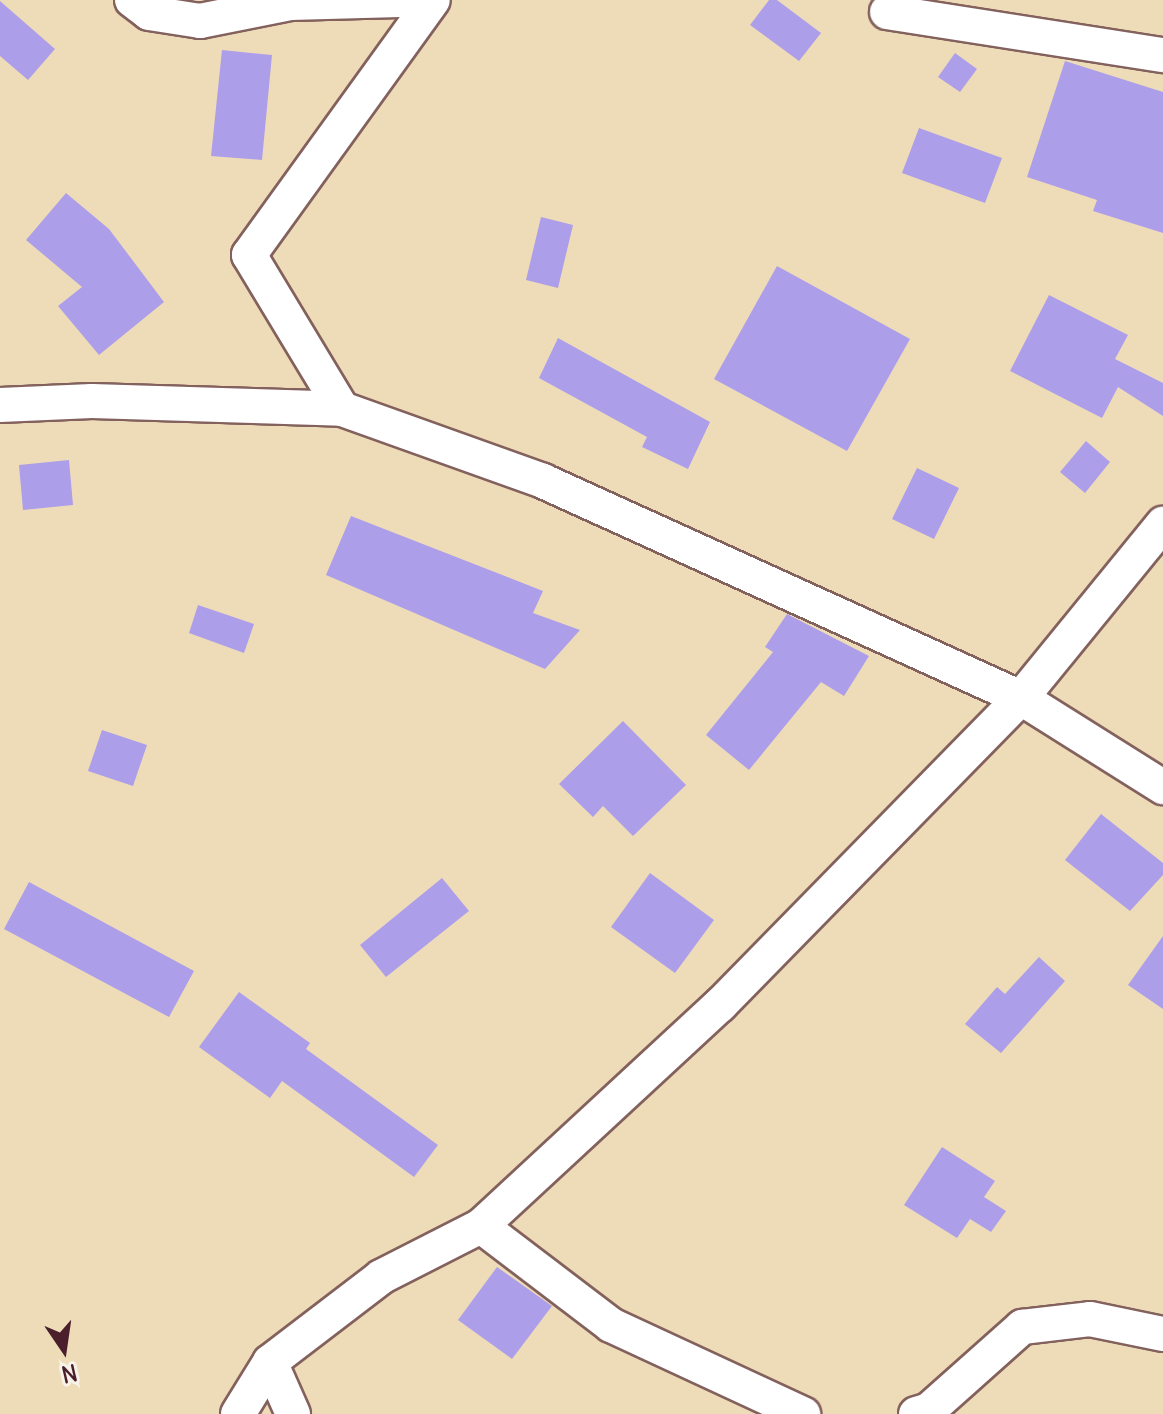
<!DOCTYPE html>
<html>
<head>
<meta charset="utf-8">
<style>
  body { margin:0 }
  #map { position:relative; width:1163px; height:1414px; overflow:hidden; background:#eedcb9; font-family:Delius,sans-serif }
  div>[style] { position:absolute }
  .building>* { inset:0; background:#ad9ee9 }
  .roads { filter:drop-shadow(2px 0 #83615d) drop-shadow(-2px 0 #83615d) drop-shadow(0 2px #83615d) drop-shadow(0 -2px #83615d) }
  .street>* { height:34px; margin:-17px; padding:0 17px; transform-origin:17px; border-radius:17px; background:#fff }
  span { translate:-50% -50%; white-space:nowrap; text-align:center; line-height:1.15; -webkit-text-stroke:7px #f7f3e8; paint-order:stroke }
  .north { position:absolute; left:24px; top:1310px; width:80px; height:80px; -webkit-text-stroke:6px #f7f3e8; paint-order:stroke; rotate:167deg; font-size:22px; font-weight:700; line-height:32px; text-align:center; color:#4a1f2b }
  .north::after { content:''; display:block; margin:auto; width:28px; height:36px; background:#4a1f2b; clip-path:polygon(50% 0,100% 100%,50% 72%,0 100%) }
</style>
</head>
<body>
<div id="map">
  <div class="building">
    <div style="clip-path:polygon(769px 0,777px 0,821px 33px,799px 61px,750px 25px)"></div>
    <div style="clip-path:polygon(0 1px,55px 49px,28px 80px,0 56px)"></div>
    <div style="clip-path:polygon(222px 50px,272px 55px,262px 160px,211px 156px)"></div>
    <div style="clip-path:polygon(955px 53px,977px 69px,960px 92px,938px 77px)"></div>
    <div style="clip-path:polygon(1065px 61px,1163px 92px,1163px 233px,1093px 211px,1097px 200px,1027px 177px)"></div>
    <div style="clip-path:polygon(919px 128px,1002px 158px,985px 203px,902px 173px)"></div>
    <div style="clip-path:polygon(66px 193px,109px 229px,164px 302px,99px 355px,58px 306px,82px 287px,26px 240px)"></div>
    <div style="clip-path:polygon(541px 217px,573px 225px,558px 288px,526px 280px)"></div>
    <div style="clip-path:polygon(777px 266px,910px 339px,847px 451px,714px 379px)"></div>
    <div style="clip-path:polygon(1049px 295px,1128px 335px,1115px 359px,1163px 383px,1163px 416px,1118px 387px,1102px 418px,1010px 371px)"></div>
    <div style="clip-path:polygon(558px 338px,710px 422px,688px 469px,642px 447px,647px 437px,539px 378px)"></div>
    <div style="clip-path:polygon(1086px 441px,1110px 462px,1085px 493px,1060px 472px)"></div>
    <div style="clip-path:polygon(69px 460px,73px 505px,23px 510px,19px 465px)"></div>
    <div style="clip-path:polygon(917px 468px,959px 488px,934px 539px,892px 519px)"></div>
    <div style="clip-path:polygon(351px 516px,543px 591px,533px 613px,580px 630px,545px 669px,326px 575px)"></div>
    <div style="clip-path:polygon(198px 605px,254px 624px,244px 653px,189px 633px)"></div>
    <div style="clip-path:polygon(787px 614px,869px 656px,844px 696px,821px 682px,749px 770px,706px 735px,773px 652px,765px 647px)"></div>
    <div style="clip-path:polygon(623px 721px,686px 785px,633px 836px,603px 806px,593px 817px,559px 784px)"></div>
    <div style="clip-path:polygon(102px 730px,147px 745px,133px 786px,88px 771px)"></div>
    <div style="clip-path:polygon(1101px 814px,1163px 863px,1163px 875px,1130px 911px,1065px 860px)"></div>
    <div style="clip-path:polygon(650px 873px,714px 920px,675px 973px,611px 927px)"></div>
    <div style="clip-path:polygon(442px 878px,469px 911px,386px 977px,360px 945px)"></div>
    <div style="clip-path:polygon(29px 882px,194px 971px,169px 1017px,4px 929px)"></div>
    <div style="clip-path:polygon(1163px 936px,1163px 1009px,1128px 985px)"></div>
    <div style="clip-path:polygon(1039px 957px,1065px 981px,1001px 1053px,965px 1024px,997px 987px,1005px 994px)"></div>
    <div style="clip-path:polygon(239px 992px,310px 1043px,306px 1049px,438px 1145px,414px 1177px,282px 1081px,270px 1098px,199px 1047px)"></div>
    <div style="clip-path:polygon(942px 1147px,995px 1181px,984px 1197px,1006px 1211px,991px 1232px,970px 1219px,957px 1238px,904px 1205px)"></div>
    <div style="clip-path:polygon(497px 1267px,552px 1306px,512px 1359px,458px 1320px)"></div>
  </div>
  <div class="roads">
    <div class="street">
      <div style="left:132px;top:0;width:21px;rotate:37deg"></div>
      <div style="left:149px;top:13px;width:52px;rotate:8.9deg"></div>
      <div style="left:200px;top:21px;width:92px;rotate:-11.3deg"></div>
      <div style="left:290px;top:3px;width:110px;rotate:-1.6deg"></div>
      <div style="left:887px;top:12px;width:279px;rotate:8.9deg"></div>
      <div style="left:0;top:405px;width:92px;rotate:-2.5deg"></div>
      <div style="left:92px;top:401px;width:250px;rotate:1.8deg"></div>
      <div style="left:342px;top:409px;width:214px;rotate:19.7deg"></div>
      <div style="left:543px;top:481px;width:525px;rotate:24.42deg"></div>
      <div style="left:1021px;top:698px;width:168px;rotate:32.1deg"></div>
      <div style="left:342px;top:409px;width:180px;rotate:-121.1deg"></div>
      <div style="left:249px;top:255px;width:314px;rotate:-54.2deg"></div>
      <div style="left:481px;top:1226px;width:163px;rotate:37.3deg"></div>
      <div style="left:611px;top:1325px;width:212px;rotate:24.9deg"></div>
      <div style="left:270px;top:1362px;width:57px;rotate:66.1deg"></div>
      <div style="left:238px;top:1414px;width:61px;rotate:-58.4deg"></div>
      <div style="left:270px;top:1362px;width:140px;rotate:-37.4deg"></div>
      <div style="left:381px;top:1277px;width:112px;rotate:-27deg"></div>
      <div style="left:481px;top:1226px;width:326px;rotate:-42.8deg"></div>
      <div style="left:720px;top:1005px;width:430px;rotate:-45.6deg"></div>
      <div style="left:1021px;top:698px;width:225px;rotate:-50.8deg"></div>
      <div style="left:916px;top:1414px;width:14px;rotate:-17deg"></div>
      <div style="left:929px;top:1410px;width:125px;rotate:-41.7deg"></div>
      <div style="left:1022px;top:1327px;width:68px;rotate:-6.7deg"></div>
      <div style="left:1090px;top:1319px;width:75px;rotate:11.6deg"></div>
    </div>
  </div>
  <div class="north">N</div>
</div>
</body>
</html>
